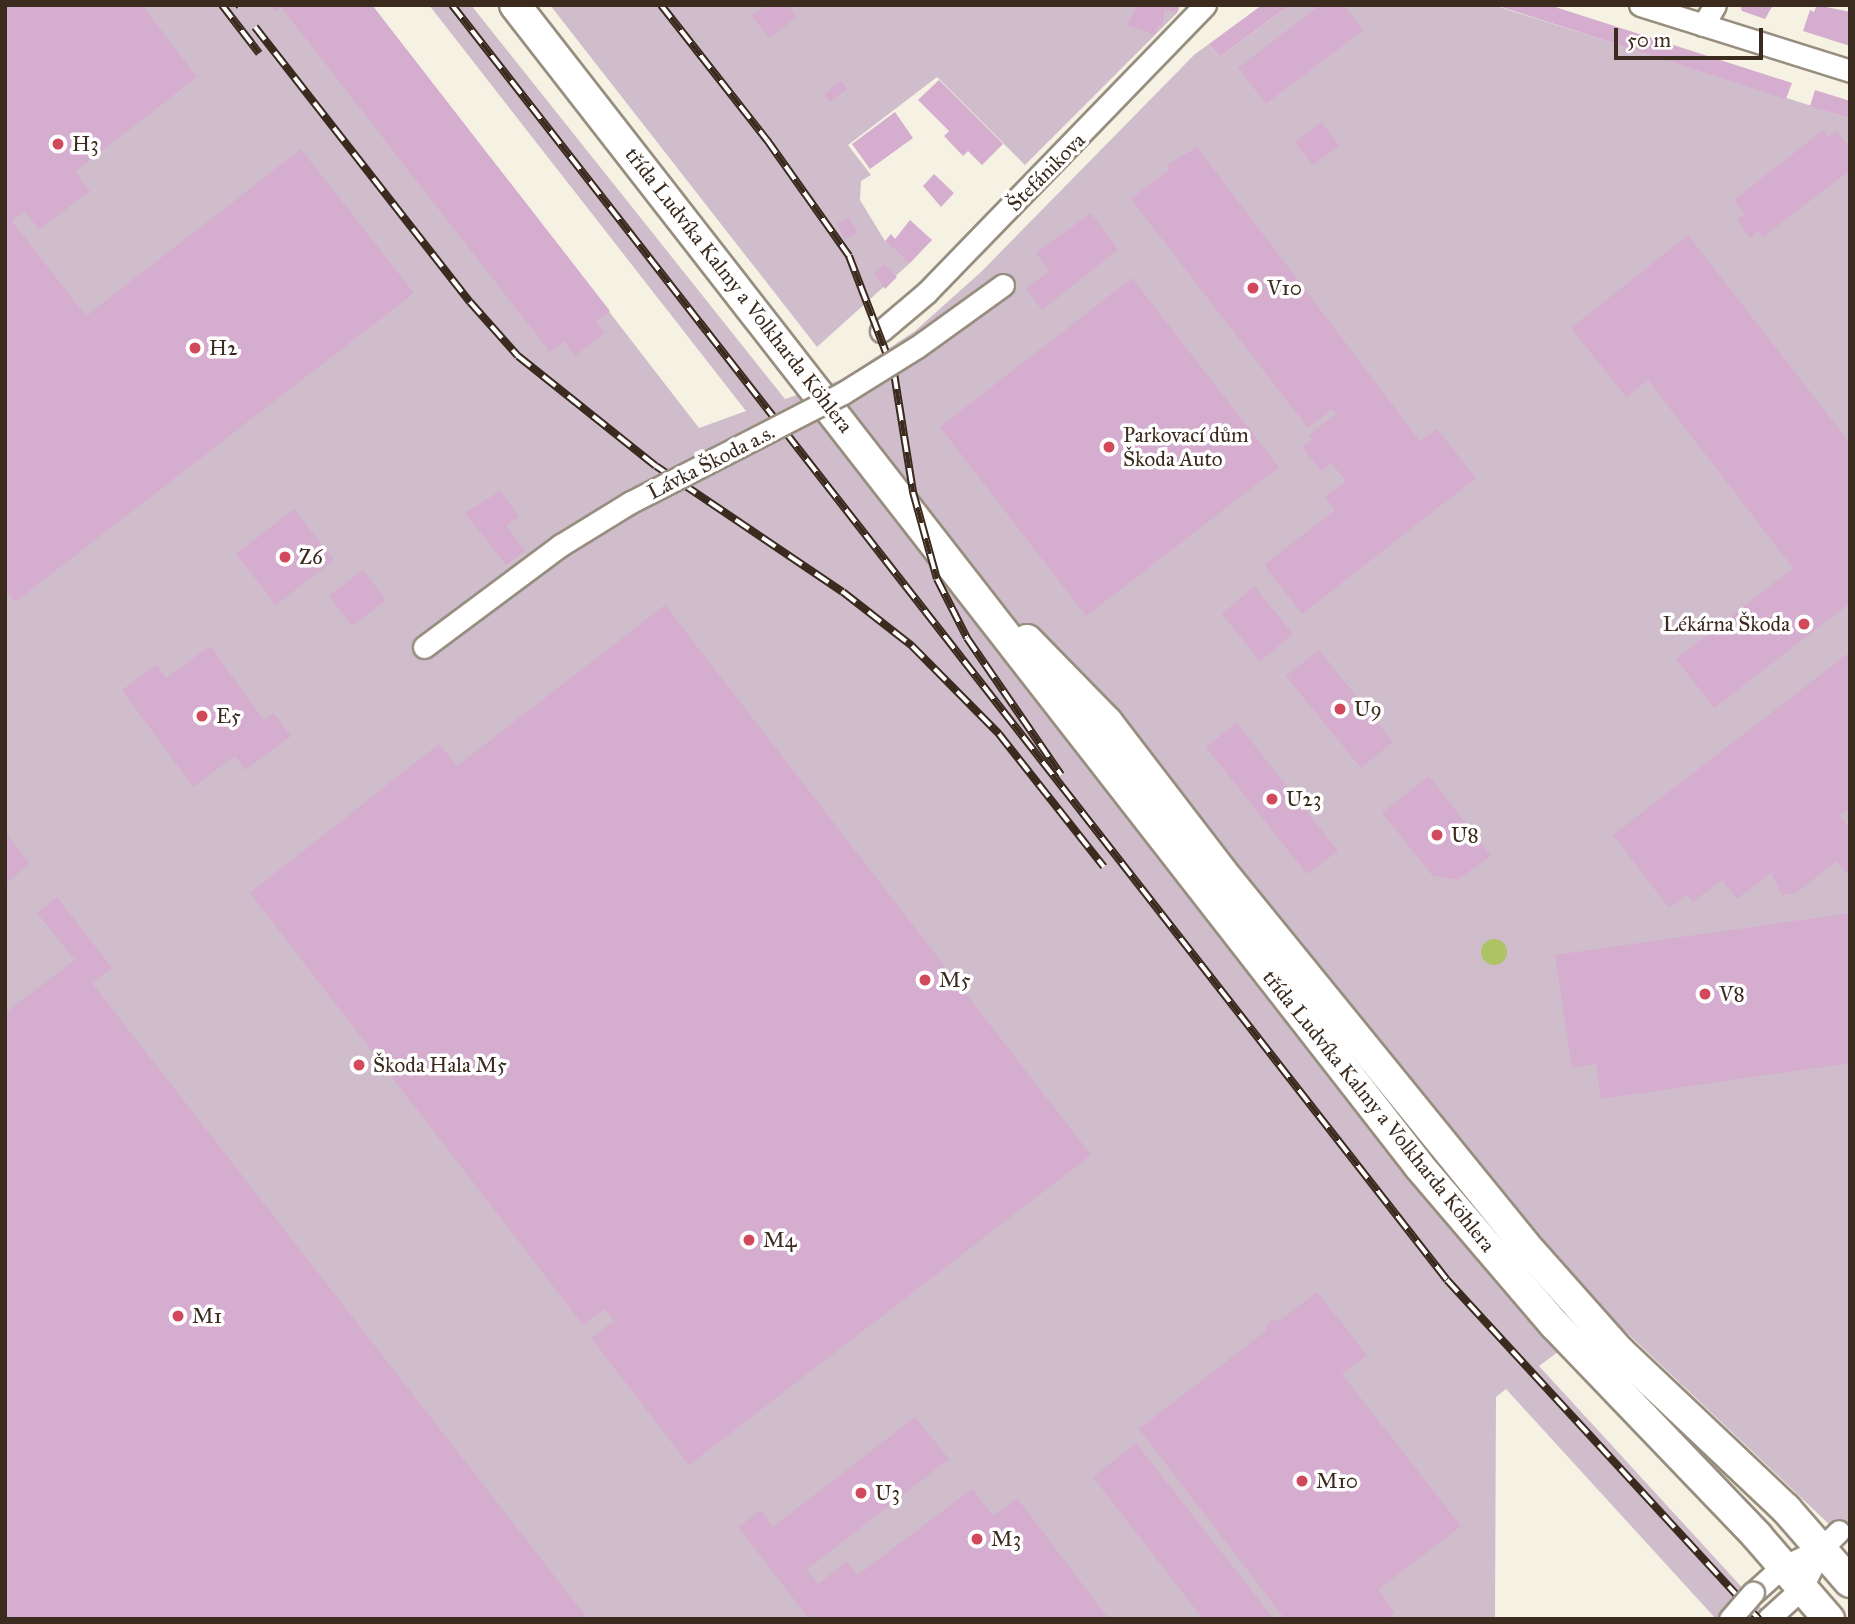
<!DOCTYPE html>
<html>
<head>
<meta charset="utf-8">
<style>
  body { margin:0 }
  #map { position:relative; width:1855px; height:1624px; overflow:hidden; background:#f6f2e3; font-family:"IM FELL Great Primer",serif }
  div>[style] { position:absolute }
  .industrial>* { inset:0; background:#d0bdcc }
  .green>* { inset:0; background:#aec266 }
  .round { border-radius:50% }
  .building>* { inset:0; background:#d4adcf }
  .roads { filter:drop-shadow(2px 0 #988e80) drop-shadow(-2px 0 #988e80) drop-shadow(0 2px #988e80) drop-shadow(0 -2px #988e80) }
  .street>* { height:21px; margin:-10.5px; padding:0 10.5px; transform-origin:10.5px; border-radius:10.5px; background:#fff }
  .secondary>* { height:30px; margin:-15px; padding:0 15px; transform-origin:15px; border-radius:15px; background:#fff }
  .rail>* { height:8px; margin-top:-4px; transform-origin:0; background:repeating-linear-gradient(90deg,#fff 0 16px,#3b2a1e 0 32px); box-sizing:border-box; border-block:2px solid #3b2a1e }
  .bridges { filter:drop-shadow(2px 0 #988e80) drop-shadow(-2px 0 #988e80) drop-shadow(0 2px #988e80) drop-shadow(0 -2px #988e80) }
  .street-bridge>* { height:21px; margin:-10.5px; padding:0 10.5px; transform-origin:10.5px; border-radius:10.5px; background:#fff }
  .dots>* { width:19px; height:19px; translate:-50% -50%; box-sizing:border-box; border:4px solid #fff; border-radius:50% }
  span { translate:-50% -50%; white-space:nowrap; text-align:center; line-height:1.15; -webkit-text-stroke:7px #fff; paint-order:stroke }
  .poi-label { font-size:21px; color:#3b2a1e }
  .left { translate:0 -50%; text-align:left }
  .right { translate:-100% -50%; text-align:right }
  .street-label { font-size:21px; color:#3b2a1e }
  .frame { position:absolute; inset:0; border:7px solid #3b2a1e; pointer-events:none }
  .scale { position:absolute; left:1614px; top:28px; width:149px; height:32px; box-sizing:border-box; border:4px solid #3b2a1e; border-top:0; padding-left:9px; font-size:21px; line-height:24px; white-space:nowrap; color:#3b2a1e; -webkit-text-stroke:5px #fff; paint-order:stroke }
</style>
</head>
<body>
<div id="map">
  <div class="industrial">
    <div style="clip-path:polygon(5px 5px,372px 5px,699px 428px,746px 411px,429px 5px,471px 5px,785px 399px,841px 380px,915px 331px,981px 272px,1195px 54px,1209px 44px,1220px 57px,1290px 5px,1493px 5px,1850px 118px,1850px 1544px,1608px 1315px,1539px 1366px,1771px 1619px,1716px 1619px,1506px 1389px,1496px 1397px,1495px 1619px,5px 1619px)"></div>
    <div style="clip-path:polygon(550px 5px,1180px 5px,1177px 13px,1025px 165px,937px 77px,848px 145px,871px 175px,861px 181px,860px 200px,885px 241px,909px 264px,817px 347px)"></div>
  </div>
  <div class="green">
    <div class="round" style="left:1481px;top:939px;width:26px;height:26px"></div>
  </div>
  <div class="building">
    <div style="clip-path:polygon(5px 5px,142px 5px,197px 77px,75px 172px,90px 191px,39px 230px,25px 211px,12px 221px,86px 316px,301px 149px,414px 293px,15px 602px,5px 589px)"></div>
    <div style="clip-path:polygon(270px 5px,372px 5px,610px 311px,596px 322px,605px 333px,575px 356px,564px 341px,550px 352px,281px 7px,276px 12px)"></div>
    <div style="clip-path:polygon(766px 5px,788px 5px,797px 17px,770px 38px,752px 16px)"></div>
    <div style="clip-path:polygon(1138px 5px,1180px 5px,1177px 13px,1165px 9px,1162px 26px,1158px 25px,1155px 35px,1127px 25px)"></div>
    <div style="clip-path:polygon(1262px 5px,1290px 5px,1220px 57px,1209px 44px)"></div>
    <div style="clip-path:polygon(1320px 5px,1344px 5px,1363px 30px,1266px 104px,1238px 68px)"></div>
    <div style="clip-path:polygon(1495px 5px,1549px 5px,1792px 83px,1786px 99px)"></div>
    <div style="clip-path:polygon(1740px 5px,1773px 5px,1765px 19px,1742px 11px)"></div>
    <div style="clip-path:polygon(1817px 5px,1850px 12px,1850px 46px,1803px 31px,1810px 10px,1814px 12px)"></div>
    <div style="clip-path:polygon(939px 80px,1003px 144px,982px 165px,968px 151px,963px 156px,944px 136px,949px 131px,918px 100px)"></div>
    <div style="clip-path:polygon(841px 81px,847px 89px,830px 102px,824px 94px)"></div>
    <div style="clip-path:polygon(1815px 90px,1850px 101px,1850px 118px,1810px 106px)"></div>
    <div style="clip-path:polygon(895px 112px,913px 138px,870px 169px,852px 144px)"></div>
    <div style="clip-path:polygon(1321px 122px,1339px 145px,1313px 165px,1295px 142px)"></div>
    <div style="clip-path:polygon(1823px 130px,1828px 137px,1836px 131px,1850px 148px,1850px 170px,1763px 237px,1758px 231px,1750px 238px,1737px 220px,1745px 214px,1734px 200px)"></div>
    <div style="clip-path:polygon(1197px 147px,1420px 441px,1437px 429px,1476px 478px,1302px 614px,1264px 565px,1335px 510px,1325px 497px,1346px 481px,1331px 463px,1321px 471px,1302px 447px,1313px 439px,1309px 435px,1336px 414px,1332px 409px,1308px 428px,1131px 199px,1170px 169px,1167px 165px)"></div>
    <div style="clip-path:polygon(934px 174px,954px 193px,941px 207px,923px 186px)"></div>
    <div style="clip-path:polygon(1091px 213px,1118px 249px,1042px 310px,1026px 289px,1049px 271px,1036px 253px)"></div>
    <div style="clip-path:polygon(849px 218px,857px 233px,844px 239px,837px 223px)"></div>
    <div style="clip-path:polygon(910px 220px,932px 240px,909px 264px,885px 241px,891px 234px,895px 239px)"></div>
    <div style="clip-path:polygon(1688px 235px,1850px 443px,1850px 603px,1714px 708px,1676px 659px,1793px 568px,1648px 380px,1626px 397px,1571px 328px)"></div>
    <div style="clip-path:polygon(884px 264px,897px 277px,885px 289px,874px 274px)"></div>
    <div style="clip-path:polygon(1132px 278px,1279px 467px,1086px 616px,940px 427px)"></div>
    <div style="clip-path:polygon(500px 491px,519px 516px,506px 526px,525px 551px,506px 565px,465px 513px)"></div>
    <div style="clip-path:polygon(294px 509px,334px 560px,276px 605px,236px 554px)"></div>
    <div style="clip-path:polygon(363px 570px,386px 600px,352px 626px,329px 596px)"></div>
    <div style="clip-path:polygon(1254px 586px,1293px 634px,1260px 661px,1222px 614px)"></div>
    <div style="clip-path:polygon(665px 605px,1091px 1155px,689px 1465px,591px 1338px,614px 1321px,604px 1309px,583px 1325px,250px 893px,439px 744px,457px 766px)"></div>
    <div style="clip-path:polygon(210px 646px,264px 720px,274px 713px,291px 736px,245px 770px,235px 756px,193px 787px,122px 690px,156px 665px,166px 678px)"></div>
    <div style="clip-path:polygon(1319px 650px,1393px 742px,1361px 768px,1286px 676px)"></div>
    <div style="clip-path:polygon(1850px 652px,1850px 808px,1840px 816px,1850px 829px,1850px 871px,1847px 873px,1837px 861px,1796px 893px,1782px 895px,1771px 873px,1737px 899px,1722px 880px,1693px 902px,1687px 895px,1669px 908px,1613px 835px)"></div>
    <div style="clip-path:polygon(1237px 723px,1338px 851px,1307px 874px,1206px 747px)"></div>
    <div style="clip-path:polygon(1429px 776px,1491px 856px,1457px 880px,1433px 876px,1382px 813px)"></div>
    <div style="clip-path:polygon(5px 832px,29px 863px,5px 885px)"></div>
    <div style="clip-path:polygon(57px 897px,112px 968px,92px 983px,588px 1619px,5px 1619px,5px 1013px,75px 960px,37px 913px)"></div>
    <div style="clip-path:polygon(1850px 913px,1850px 1063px,1601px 1099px,1596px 1064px,1572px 1068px,1555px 955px)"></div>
    <div style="clip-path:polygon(1317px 1292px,1367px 1355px,1342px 1374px,1461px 1526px,1378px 1590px,1394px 1612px,1386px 1619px,1285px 1619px,1139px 1429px,1267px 1330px,1266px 1325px,1275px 1318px,1278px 1322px)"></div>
    <div style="clip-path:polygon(915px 1417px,949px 1459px,806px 1570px,818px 1584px,847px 1561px,858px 1575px,972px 1489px,993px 1516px,1017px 1498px,1109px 1619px,809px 1619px,738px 1527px,761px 1510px,773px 1527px)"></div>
    <div style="clip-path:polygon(1136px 1443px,1274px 1619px,1203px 1619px,1093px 1477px)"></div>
  </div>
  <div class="roads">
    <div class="street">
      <div style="left:1640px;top:5px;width:220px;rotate:17.4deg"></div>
      <div style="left:1703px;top:25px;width:23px;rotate:-59deg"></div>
      <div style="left:881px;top:331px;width:59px;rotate:-40.2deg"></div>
      <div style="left:926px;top:293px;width:401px;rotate:-45.9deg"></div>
      <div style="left:1753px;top:1593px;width:39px;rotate:-42deg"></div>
      <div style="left:1782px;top:1567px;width:43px;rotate:-24.8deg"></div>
      <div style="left:1768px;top:1619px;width:45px;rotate:-42.3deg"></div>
      <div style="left:1801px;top:1589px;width:45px;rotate:-63.4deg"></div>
      <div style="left:1821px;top:1549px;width:25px;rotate:-45deg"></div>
    </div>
    <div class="secondary">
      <div style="left:515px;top:5px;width:1471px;rotate:52.09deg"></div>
      <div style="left:1419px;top:1166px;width:209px;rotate:49.5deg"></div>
      <div style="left:1555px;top:1325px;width:292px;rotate:46.2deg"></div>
      <div style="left:1757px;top:1536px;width:110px;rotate:49.1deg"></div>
      <div style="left:1027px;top:640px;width:115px;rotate:45.7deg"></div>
      <div style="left:1107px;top:722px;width:189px;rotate:52.5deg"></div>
      <div style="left:1222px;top:872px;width:479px;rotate:50.9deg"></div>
      <div style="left:1524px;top:1244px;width:143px;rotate:48.4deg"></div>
      <div style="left:1619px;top:1351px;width:230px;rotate:43.4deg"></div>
      <div style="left:1786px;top:1509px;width:97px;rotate:48.8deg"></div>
    </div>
  </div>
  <div class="rail">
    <div style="left:222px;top:5px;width:61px;rotate:52.4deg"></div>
    <div style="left:239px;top:5px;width:2px;rotate:63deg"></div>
    <div style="left:452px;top:5px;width:1617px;rotate:52.03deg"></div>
    <div style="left:1447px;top:1280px;width:461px;rotate:47.4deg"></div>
    <div style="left:661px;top:5px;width:172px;rotate:51.9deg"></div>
    <div style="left:767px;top:140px;width:142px;rotate:54.7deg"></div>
    <div style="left:849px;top:256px;width:125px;rotate:69deg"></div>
    <div style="left:894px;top:373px;width:121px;rotate:80.9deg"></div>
    <div style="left:913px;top:492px;width:90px;rotate:74.6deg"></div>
    <div style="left:937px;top:579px;width:66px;rotate:63deg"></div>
    <div style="left:967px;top:638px;width:166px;rotate:55.5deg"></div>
    <div style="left:255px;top:27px;width:349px;rotate:52deg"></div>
    <div style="left:470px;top:302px;width:72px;rotate:48.4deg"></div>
    <div style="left:518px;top:356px;width:176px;rotate:38.6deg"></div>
    <div style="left:656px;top:466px;width:225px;rotate:34deg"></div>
    <div style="left:843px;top:592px;width:88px;rotate:38deg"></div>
    <div style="left:912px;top:646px;width:124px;rotate:45.3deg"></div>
    <div style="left:999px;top:734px;width:169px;rotate:51.7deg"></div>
  </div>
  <div class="bridges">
    <div class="street-bridge">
      <div style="left:424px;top:647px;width:171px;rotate:-36.7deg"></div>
      <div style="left:561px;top:545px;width:82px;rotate:-31.6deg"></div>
      <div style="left:631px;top:502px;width:238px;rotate:-27.2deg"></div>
      <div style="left:843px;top:393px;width:87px;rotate:-31.9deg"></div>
      <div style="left:917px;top:347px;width:106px;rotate:-35.8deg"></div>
      <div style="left:1730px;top:1619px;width:35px;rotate:-49deg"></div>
    </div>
  </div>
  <div class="dots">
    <div style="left:58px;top:144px;background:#d1495b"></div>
    <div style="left:1253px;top:288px;background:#d1495b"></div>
    <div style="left:195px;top:348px;background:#d1495b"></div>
    <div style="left:1109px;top:447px;background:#d1495b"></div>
    <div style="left:285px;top:557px;background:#d1495b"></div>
    <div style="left:1804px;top:624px;background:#d1495b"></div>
    <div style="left:1340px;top:709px;background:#d1495b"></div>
    <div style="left:202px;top:716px;background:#d1495b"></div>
    <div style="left:1272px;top:799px;background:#d1495b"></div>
    <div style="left:1437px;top:835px;background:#d1495b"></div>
    <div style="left:925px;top:980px;background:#d1495b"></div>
    <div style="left:1705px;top:994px;background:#d1495b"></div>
    <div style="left:359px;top:1065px;background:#d1495b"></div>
    <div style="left:749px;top:1240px;background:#d1495b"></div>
    <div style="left:178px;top:1316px;background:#d1495b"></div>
    <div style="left:1302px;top:1481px;background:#d1495b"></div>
    <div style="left:861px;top:1493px;background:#d1495b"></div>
    <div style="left:977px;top:1539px;background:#d1495b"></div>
  </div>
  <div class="poi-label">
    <span class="left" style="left:72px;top:144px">H3</span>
    <span class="left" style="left:1267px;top:288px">V10</span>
    <span class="left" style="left:209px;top:348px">H2</span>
    <span class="left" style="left:1123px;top:447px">Parkovací dům<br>Škoda Auto</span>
    <span class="left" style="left:299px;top:557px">Z6</span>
    <span class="right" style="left:1790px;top:624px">Lékárna Škoda</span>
    <span class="left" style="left:1354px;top:709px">U9</span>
    <span class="left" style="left:216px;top:716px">E5</span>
    <span class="left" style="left:1286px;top:799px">U23</span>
    <span class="left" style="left:1451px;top:835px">U8</span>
    <span class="left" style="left:939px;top:980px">M5</span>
    <span class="left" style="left:1719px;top:994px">V8</span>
    <span class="left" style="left:373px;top:1065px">Škoda Hala M5</span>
    <span class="left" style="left:763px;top:1240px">M4</span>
    <span class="left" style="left:192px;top:1316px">M1</span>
    <span class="left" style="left:1316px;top:1481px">M10</span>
    <span class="left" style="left:875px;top:1493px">U3</span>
    <span class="left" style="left:991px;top:1539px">M3</span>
  </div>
  <div class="street-label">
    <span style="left:1046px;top:172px;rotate:-45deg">Štefánikova</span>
    <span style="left:739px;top:290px;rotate:52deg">třída Ludvíka Kalmy a Volkharda Köhlera</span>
    <span style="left:711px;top:462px;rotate:-27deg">Lávka Škoda a.s.</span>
    <span style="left:1379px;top:1111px;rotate:51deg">třída Ludvíka Kalmy a Volkharda Köhlera</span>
  </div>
  <div class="frame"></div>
  <div class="scale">50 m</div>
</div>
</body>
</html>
